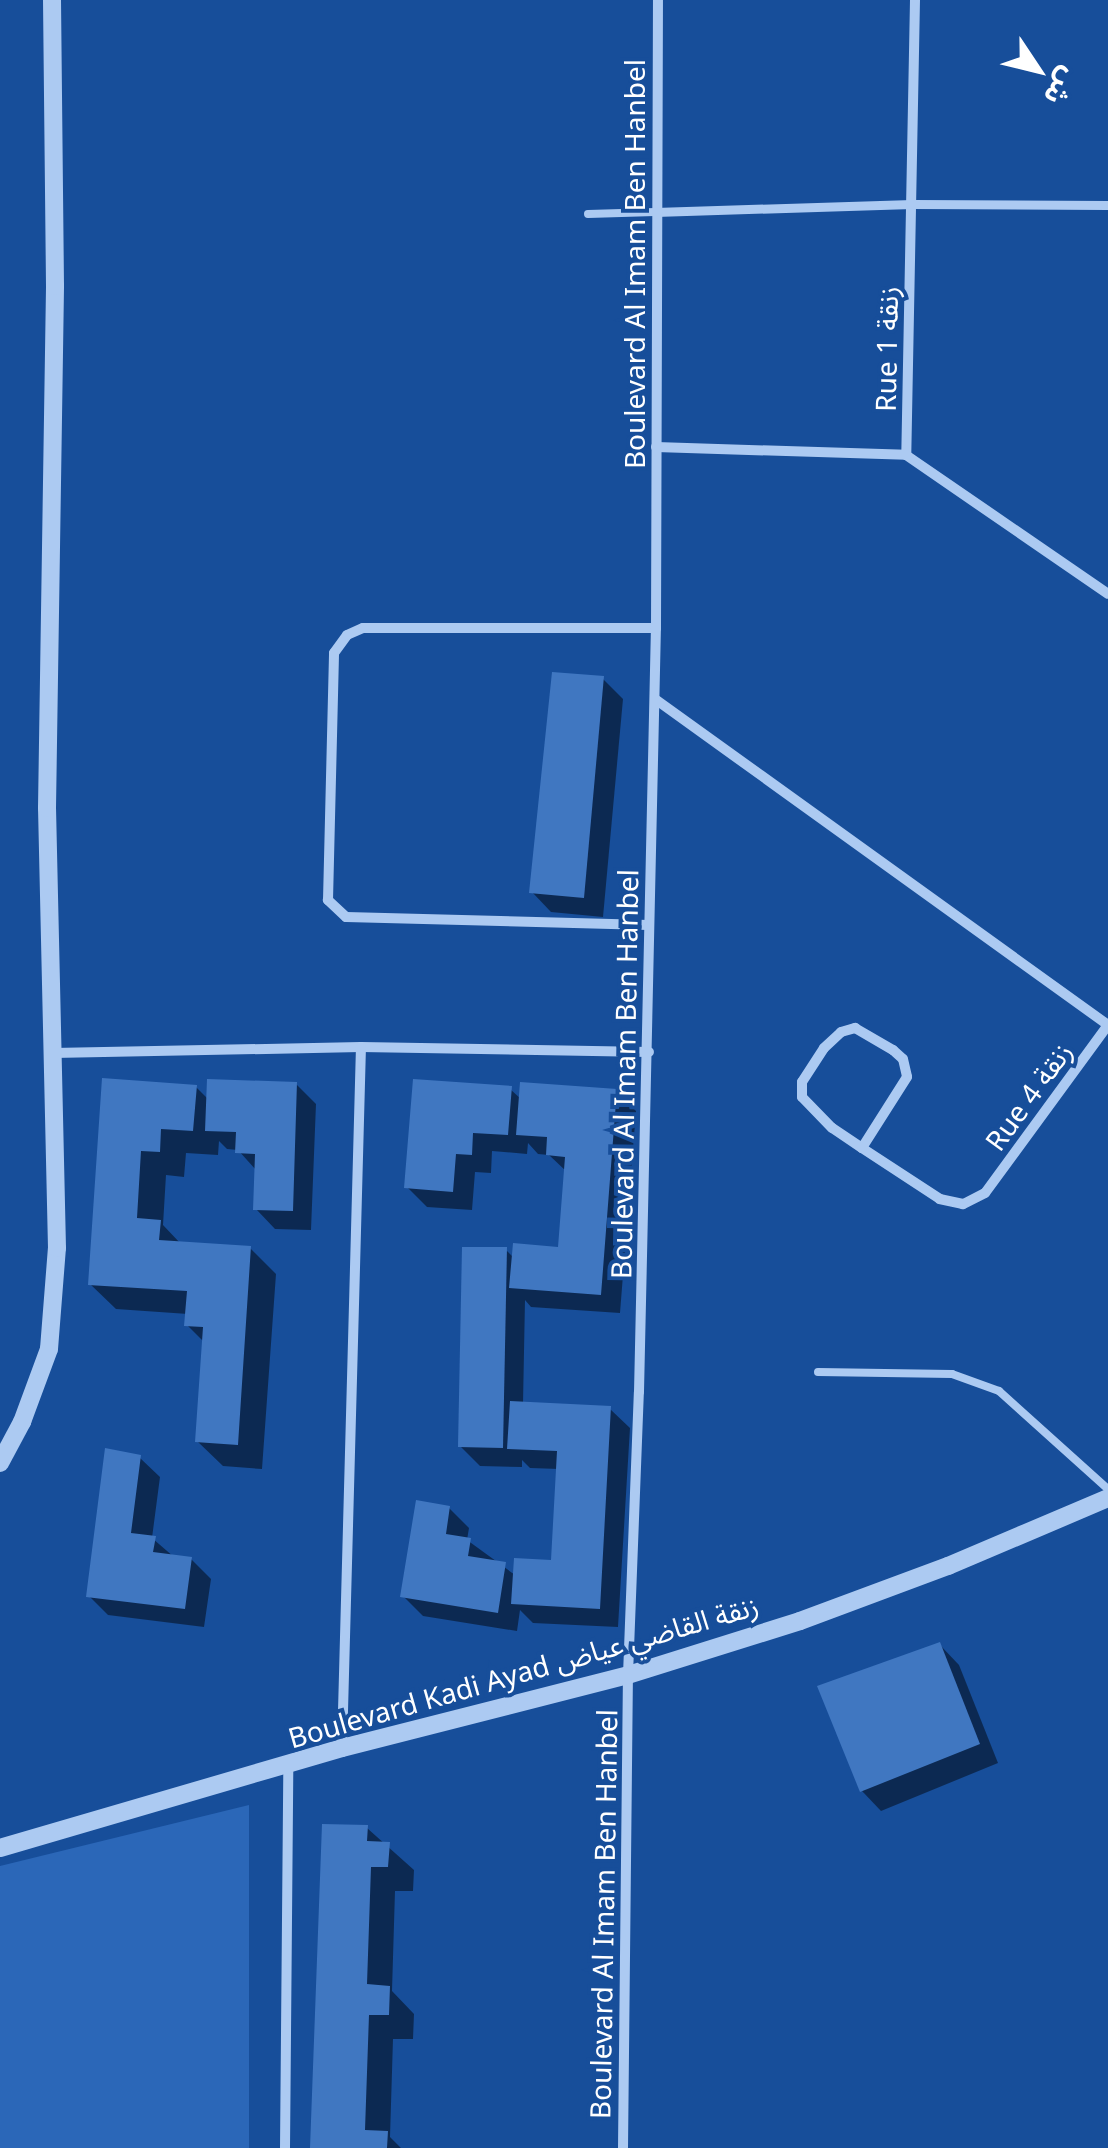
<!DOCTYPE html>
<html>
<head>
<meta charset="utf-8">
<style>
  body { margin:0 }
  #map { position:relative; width:1108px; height:2148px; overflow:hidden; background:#174e9a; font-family:"Noto Sans","Noto Sans Arabic",sans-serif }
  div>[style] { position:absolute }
  .green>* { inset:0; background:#2b67b8 }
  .shadow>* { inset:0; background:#0007 }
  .building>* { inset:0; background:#4077c1 }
  .service>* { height:8px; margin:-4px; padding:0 4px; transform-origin:4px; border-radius:4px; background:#accaf2 }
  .pedestrian>* { height:9px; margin:-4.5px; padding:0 4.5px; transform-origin:4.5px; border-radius:4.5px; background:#accaf2 }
  .minor>* { height:10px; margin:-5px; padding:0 5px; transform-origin:5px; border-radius:5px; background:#accaf2 }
  .tertiary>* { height:18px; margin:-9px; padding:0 9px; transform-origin:9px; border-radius:9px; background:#accaf2 }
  span { translate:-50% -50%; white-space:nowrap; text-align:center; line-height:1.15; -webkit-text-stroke:8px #174e9a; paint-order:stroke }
  .street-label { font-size:28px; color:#fff }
  .north { position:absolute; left:988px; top:20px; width:100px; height:100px; -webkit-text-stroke:8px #174e9a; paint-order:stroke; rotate:125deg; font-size:28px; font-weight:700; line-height:40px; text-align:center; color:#fff }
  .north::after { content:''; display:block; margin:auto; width:35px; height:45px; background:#fff; clip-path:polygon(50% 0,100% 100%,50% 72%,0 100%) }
</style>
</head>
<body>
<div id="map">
  <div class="green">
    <div style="clip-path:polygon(249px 1805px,249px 2148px,0 2148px,0 1866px)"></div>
  </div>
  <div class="shadow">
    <div style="clip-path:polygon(603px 679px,623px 699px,603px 917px,551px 912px,532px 892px)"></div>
    <div style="clip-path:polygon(104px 1081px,196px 1087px,209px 1100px,296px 1084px,316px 1104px,311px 1230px,275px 1229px,256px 1209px,257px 1171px,238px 1150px,227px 1149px,219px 1141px,218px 1155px,186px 1153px,184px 1177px,166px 1175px,163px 1225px,181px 1244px,250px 1248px,276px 1274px,262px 1469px,223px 1466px,197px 1441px,204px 1342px,187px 1325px,188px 1314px,116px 1309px,90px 1284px)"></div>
    <div style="clip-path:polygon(510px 1089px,521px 1099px,616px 1091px,636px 1111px,620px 1313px,531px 1307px,525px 1300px,523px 1404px,610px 1409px,630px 1428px,618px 1627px,533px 1623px,520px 1610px,517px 1631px,423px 1616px,403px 1596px,449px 1508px,469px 1528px,467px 1540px,515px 1575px,554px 1562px,559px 1469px,530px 1468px,522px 1460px,522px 1467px,480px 1466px,460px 1446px,506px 1250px,514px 1258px,561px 1249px,567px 1172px,549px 1155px,538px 1154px,528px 1143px,527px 1154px,492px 1151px,491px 1173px,475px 1172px,472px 1210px,427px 1207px,407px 1187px)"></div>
    <div style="clip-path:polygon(140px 1458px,160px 1477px,152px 1538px,174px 1557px,191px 1559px,211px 1579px,204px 1627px,108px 1615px,89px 1596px)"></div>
    <div style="clip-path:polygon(940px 1645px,959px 1665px,998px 1763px,881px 1811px,862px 1791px,820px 1688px)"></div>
    <div style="clip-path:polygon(367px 1828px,414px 1870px,413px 1891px,395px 1891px,392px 1991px,414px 2014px,413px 2039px,393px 2039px,390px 2137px,401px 2148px,313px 2148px)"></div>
  </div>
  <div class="building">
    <div style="clip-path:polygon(552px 672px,604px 676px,584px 898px,529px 893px)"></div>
    <div style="clip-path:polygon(102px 1078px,197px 1085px,193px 1131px,161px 1129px,160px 1152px,141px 1151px,137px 1218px,161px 1220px,159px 1240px,251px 1246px,238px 1445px,195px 1442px,203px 1327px,184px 1326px,187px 1291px,88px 1285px)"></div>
    <div style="clip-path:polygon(207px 1079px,297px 1082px,293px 1211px,253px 1210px,255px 1154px,235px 1153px,236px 1132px,205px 1131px)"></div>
    <div style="clip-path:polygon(413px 1079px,512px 1086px,508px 1135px,473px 1133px,472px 1155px,456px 1154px,453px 1192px,404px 1188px)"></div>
    <div style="clip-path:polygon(520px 1082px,617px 1089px,601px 1295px,509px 1288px,513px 1243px,558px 1247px,565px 1157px,546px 1155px,547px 1137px,516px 1135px)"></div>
    <div style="clip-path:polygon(462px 1247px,507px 1247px,503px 1448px,458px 1447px)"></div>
    <div style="clip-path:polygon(510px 1401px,611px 1406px,600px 1609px,511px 1604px,514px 1558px,551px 1560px,557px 1451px,507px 1449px)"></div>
    <div style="clip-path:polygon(105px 1448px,141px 1455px,131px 1533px,156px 1536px,153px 1552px,192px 1557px,185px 1609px,86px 1597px)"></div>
    <div style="clip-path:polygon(416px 1500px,450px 1506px,446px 1534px,471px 1538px,468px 1556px,506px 1562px,498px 1613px,400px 1597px)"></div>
    <div style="clip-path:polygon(940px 1642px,980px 1744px,860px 1792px,817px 1686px)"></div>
    <div style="clip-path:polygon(322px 1824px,368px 1825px,367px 1841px,390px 1842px,388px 1867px,371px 1867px,367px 1984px,390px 1986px,389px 2015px,369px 2015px,365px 2130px,388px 2131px,387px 2148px,310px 2148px)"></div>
  </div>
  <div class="service">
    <div style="left:588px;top:214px;width:67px;rotate:-1.7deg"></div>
    <div style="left:818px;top:1372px;width:134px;rotate:0.9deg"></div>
    <div style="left:952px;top:1374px;width:50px;rotate:19.9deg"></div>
    <div style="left:999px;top:1391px;width:147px;rotate:42deg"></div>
  </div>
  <div class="pedestrian">
    <div style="left:655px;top:212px;width:257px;rotate:-1.8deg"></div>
    <div style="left:912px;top:204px;width:196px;rotate:0.3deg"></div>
  </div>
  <div class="minor">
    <div style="left:915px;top:0;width:455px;rotate:91.1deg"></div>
    <div style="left:906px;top:455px;width:245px;rotate:34.5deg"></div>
    <div style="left:656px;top:447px;width:250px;rotate:1.8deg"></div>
    <div style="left:655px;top:699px;width:558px;rotate:35.74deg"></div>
    <div style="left:1108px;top:1025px;width:208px;rotate:126.2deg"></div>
    <div style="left:985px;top:1193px;width:25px;rotate:153deg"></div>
    <div style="left:963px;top:1204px;width:24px;rotate:-168deg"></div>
    <div style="left:940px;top:1199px;width:93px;rotate:-146.8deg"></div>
    <div style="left:862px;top:1148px;width:36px;rotate:-146deg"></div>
    <div style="left:832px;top:1128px;width:43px;rotate:-134.1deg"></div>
    <div style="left:802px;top:1097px;width:15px;rotate:-90deg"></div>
    <div style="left:802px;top:1082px;width:40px;rotate:-57.1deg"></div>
    <div style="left:824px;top:1048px;width:23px;rotate:-43deg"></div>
    <div style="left:841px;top:1032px;width:15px;rotate:-16deg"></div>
    <div style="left:855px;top:1028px;width:44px;rotate:30.1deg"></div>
    <div style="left:893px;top:1050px;width:13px;rotate:42deg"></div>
    <div style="left:903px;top:1059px;width:18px;rotate:77deg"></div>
    <div style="left:907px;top:1077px;width:84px;rotate:122.4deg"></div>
    <div style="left:649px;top:925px;width:303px;rotate:-178.5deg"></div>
    <div style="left:346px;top:917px;width:25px;rotate:-137deg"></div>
    <div style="left:328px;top:900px;width:247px;rotate:-88.6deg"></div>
    <div style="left:334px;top:653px;width:22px;rotate:-54deg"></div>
    <div style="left:347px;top:635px;width:17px;rotate:-24deg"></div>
    <div style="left:363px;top:628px;width:293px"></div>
    <div style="left:53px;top:1053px;width:308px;rotate:-1.1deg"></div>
    <div style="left:361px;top:1047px;width:288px;rotate:1deg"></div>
    <div style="left:342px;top:1748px;width:701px;rotate:-88.45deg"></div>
    <div style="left:285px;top:2148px;width:381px;rotate:-89.5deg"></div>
    <div style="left:623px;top:2148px;width:473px;rotate:-89.4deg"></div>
    <div style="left:628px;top:1675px;width:283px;rotate:-87.8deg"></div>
    <div style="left:639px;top:1392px;width:764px;rotate:-88.73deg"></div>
    <div style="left:656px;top:628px;width:628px;rotate:-89.82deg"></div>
  </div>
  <div class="tertiary">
    <div style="left:0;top:1463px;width:47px;rotate:-61.8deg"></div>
    <div style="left:22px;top:1422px;width:78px;rotate:-69.7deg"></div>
    <div style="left:49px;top:1349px;width:101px;rotate:-85.5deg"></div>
    <div style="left:57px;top:1248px;width:440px;rotate:-91.3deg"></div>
    <div style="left:47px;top:808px;width:522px;rotate:-89.12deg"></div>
    <div style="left:55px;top:286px;width:286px;rotate:-90.6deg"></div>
    <div style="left:0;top:1848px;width:356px;rotate:-16.3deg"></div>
    <div style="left:342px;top:1748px;width:295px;rotate:-14.3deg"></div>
    <div style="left:628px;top:1675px;width:180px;rotate:-17.4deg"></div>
    <div style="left:800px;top:1621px;width:158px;rotate:-20.4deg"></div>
    <div style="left:948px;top:1566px;width:174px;rotate:-23deg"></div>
  </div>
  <div class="street-label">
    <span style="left:634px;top:264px;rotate:-90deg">Boulevard Al Imam Ben Hanbel</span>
    <span style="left:886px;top:349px;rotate:-89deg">Rue 1 زنقة</span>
    <span style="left:624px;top:1074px;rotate:-89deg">Boulevard Al Imam Ben Hanbel</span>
    <span style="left:1028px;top:1096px;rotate:-54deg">Rue 4 زنقة</span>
    <span style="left:523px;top:1671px;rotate:-16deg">Boulevard Kadi Ayad زنقة القاضي عياض</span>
    <span style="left:603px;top:1914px;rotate:-89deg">Boulevard Al Imam Ben Hanbel</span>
  </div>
  <div class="north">ش</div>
</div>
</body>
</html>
